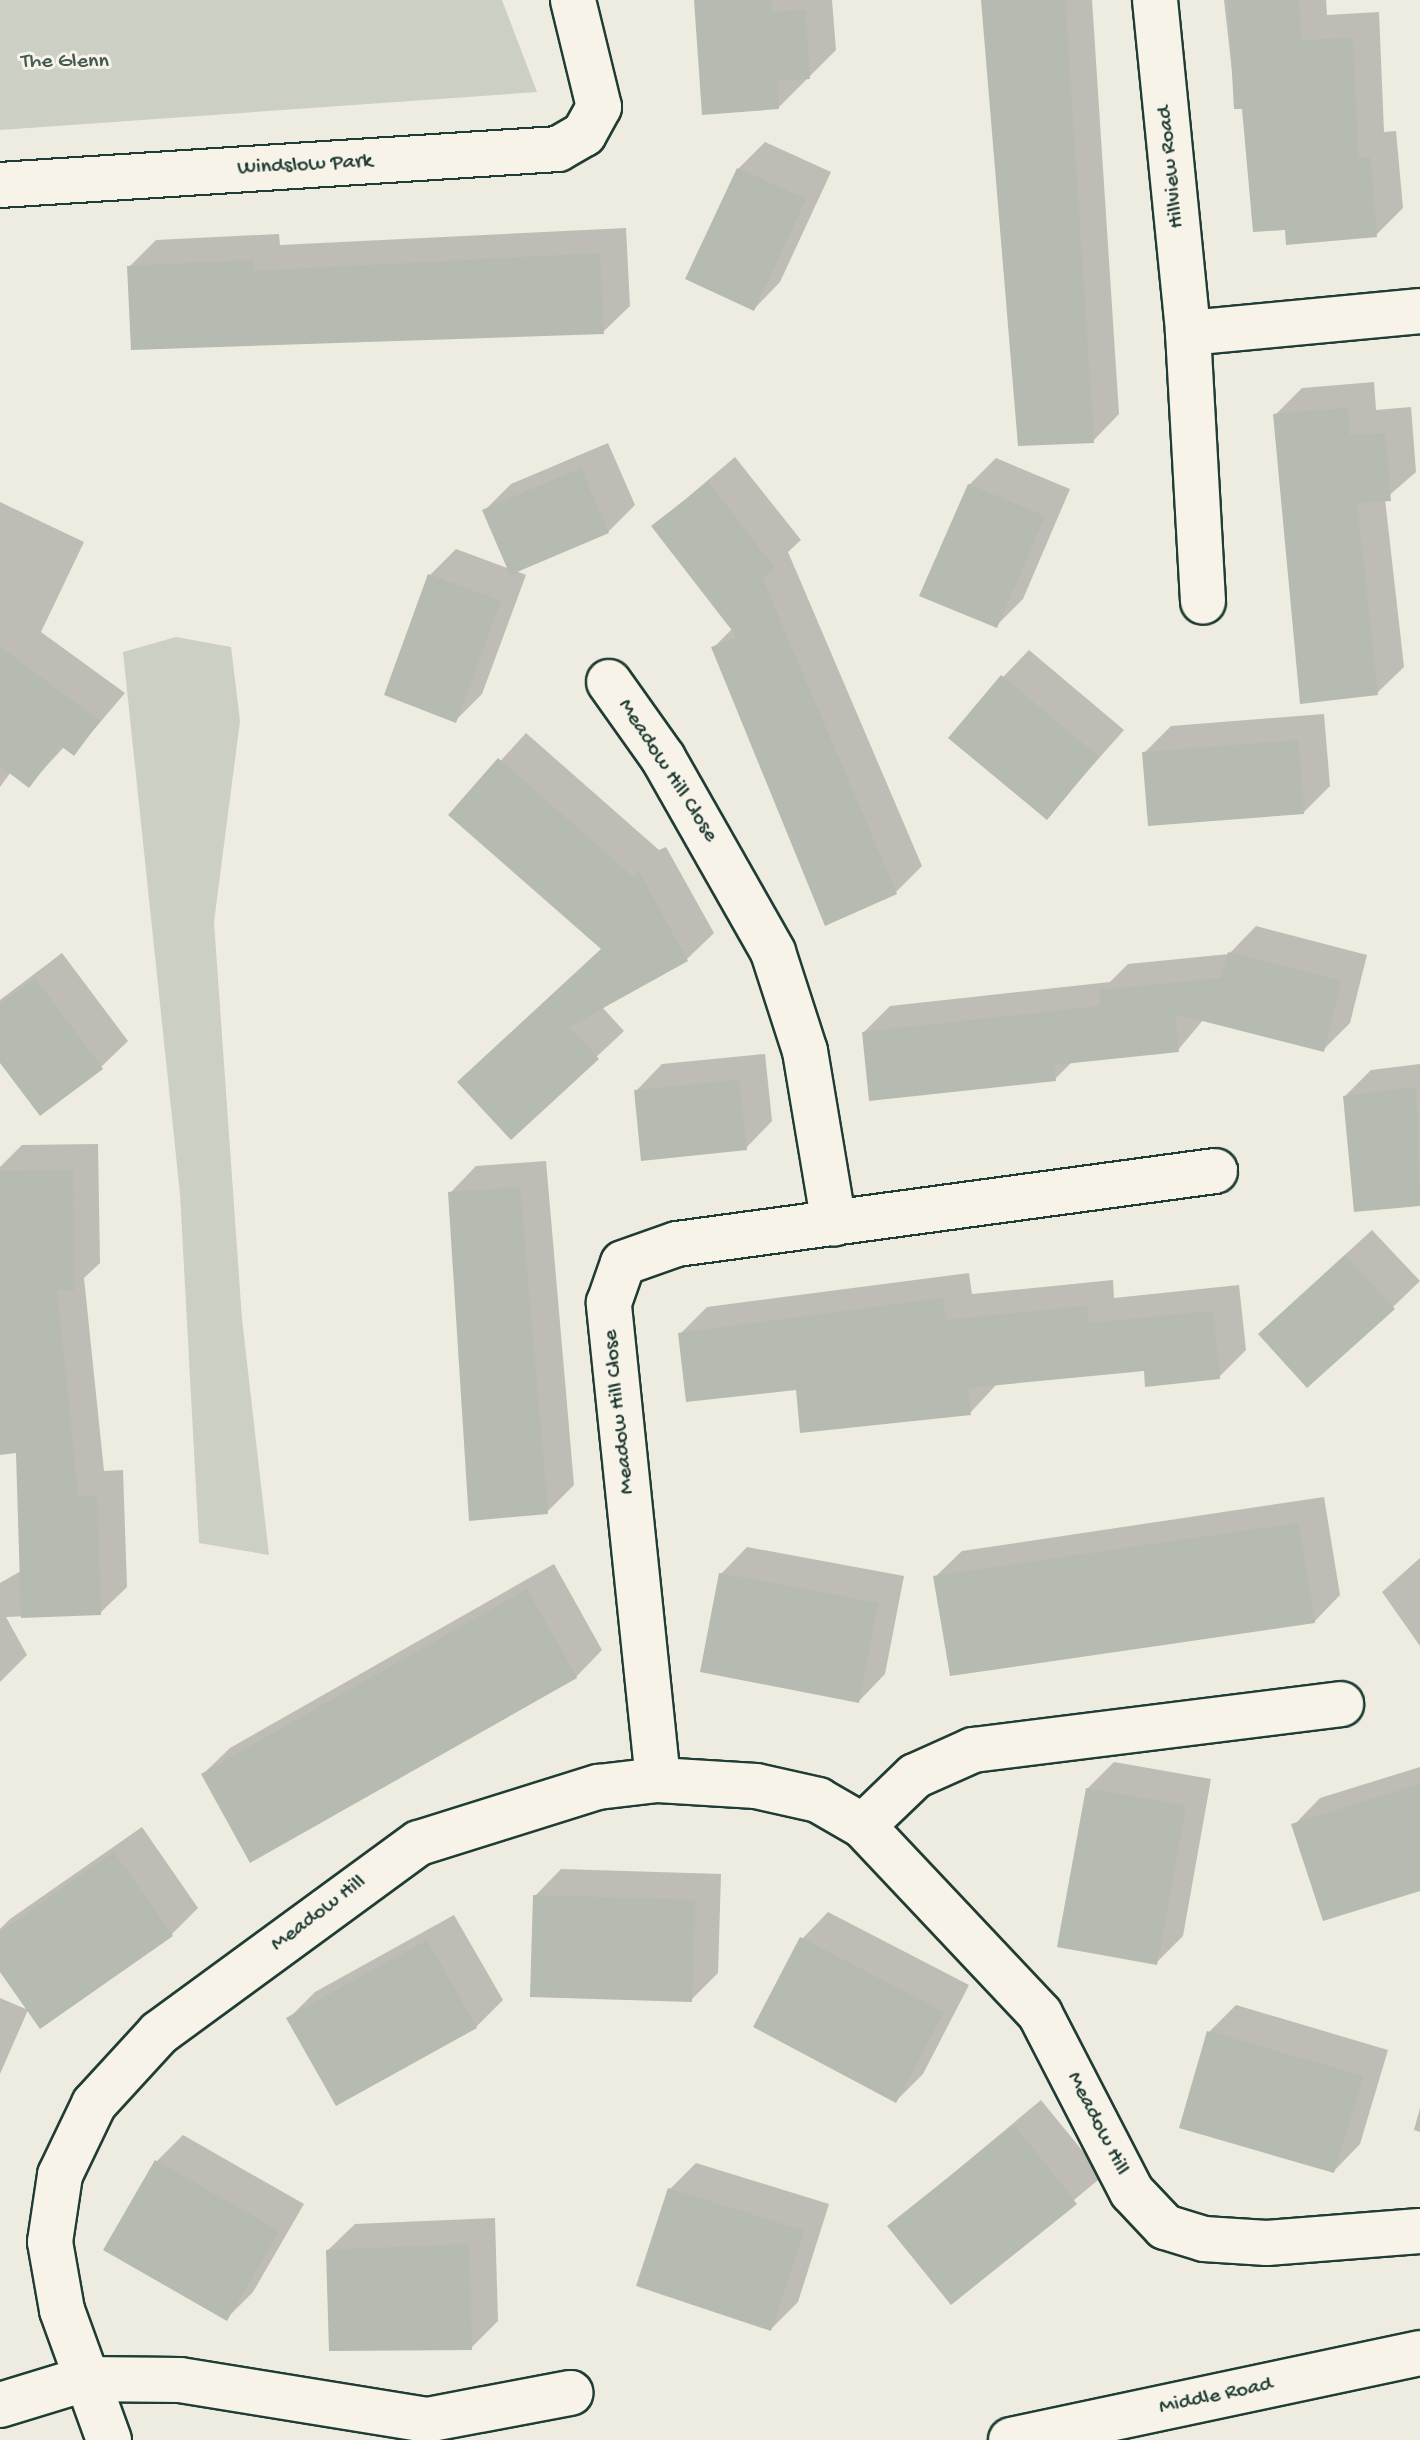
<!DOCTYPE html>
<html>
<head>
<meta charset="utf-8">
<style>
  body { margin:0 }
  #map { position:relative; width:1420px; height:2440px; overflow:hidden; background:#eeece1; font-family:"Gochi Hand",sans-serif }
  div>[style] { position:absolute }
  .green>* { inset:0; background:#cccfc4 }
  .shadow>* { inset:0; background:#0003 }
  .building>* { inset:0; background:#b5bbb0 }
  .roads { filter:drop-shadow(2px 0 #1f3d34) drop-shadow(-2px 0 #1f3d34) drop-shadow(0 2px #1f3d34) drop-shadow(0 -2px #1f3d34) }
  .minor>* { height:44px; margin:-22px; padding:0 22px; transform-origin:22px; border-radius:22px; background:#f7f3e8 }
  .major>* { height:44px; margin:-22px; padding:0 22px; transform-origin:22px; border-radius:22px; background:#f7f3e8 }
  span { translate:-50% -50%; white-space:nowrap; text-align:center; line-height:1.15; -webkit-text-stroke:6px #f7f3e8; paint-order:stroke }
  .park-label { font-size:22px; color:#425a51 }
  .street-label { font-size:22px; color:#1f3d34 }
</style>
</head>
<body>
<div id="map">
  <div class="green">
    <div style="clip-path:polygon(0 0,502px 0,537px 92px,0 130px)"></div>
    <div style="clip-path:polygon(176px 637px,231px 647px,240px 721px,214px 922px,242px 1319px,269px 1555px,199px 1543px,180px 1194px,123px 652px)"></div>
  </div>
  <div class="shadow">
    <div style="clip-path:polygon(696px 0,832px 0,836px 50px,778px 108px)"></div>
    <div style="clip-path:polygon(982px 0,1092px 0,1119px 414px,1093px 441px)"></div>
    <div style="clip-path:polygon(1224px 0,1326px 0,1327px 15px,1379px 12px,1384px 132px,1396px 131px,1403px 208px,1376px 235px,1287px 228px,1244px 107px,1236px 107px)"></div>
    <div style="clip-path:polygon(765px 142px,831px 172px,780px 282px,754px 309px,738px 169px)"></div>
    <div style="clip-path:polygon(626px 228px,630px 306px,603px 332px,129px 267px,156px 240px,279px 234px,280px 245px)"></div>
    <div style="clip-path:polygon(1374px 382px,1376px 410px,1411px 407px,1416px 472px,1385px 499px,1404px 667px,1377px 693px,1275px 415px,1302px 388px)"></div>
    <div style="clip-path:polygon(608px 443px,635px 505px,608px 532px,516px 571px,526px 575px,482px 694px,456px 720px,430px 575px,456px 549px,510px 569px,485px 510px,511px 484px)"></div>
    <div style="clip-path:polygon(735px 457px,801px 540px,788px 552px,922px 866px,896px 892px,714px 647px,733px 628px,654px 526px)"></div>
    <div style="clip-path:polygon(996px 458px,1070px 489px,1023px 599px,996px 626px,969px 485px)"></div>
    <div style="clip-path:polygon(0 502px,84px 542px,41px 632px,125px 693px,74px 753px,65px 746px,29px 785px,11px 772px,0 787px)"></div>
    <div style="clip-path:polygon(1029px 650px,1124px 730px,1047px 817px,1003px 677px)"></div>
    <div style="clip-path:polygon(1324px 714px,1330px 786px,1304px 812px,1144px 753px,1171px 726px)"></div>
    <div style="clip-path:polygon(526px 733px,659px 850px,666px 847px,714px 933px,687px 959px,602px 1007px,624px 1031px,511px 1137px,460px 1082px,603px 948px,451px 815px)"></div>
    <div style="clip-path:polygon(1256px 926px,1367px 955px,1350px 1023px,1323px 1050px,1204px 1019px,1178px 1050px,1073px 1061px,1055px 1079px,864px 1032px,890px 1006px,1110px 982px,1128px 964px,1229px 954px)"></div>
    <div style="clip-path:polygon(62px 953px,128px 1041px,101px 1067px,0 1059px,0 1000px)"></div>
    <div style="clip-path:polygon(765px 1054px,772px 1121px,746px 1148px,636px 1091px,662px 1064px)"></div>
    <div style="clip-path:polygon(1420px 1064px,1420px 1204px,1356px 1210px,1345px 1096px,1371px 1070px)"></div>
    <div style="clip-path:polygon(98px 1144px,100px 1263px,84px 1278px,104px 1471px,123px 1470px,127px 1587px,100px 1613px,6px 1617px,27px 1655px,0 1682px,0 1583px,21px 1571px,18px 1451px,0 1453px,0 1167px,22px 1145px)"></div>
    <div style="clip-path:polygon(546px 1161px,574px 1485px,547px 1512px,450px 1193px,476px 1166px)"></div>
    <div style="clip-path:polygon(1372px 1230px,1420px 1281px,1393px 1307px,1287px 1308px)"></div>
    <div style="clip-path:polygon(969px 1273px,972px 1294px,1113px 1280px,1114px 1298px,1239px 1285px,1246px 1350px,1219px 1377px,1145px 1369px,997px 1384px,970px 1413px,798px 1388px,680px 1334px,707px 1307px)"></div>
    <div style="clip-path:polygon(1324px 1497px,1340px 1595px,1314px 1622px,935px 1577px,962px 1551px)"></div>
    <div style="clip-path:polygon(747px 1547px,904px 1576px,885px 1674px,859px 1701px,721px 1574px)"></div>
    <div style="clip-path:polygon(1420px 1558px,1420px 1646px,1382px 1592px)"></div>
    <div style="clip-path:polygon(554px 1564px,602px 1650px,576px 1677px,203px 1774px,230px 1748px)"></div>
    <div style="clip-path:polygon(1114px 1762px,1211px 1779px,1183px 1936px,1156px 1963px,1087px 1789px)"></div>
    <div style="clip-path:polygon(1420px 1767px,1420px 1888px,1294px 1825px,1320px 1798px)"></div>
    <div style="clip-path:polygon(142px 1827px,198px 1908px,171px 1935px,0 1969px,0 1929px,10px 1919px)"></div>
    <div style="clip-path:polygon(561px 1869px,721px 1874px,718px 1973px,691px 2000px,535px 1896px)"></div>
    <div style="clip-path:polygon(828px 1912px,969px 1985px,923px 2074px,896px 2101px,802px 1939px)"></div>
    <div style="clip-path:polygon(454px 1915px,503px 2000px,476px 2027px,288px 2019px,315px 1992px)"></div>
    <div style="clip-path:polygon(0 1998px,28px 2010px,0 2074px)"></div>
    <div style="clip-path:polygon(1236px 2005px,1388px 2050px,1360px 2144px,1334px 2171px,1209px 2032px)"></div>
    <div style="clip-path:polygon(1041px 2100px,1103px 2176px,951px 2302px,890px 2226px)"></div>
    <div style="clip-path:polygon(1420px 2108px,1420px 2132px,1414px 2130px)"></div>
    <div style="clip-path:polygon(183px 2135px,304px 2204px,253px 2292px,226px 2319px,156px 2162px)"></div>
    <div style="clip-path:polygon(696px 2163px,829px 2204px,798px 2302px,771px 2329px,670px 2189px)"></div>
    <div style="clip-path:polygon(495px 2218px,498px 2321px,471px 2348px,328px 2250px,355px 2224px)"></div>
  </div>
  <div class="building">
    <div style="clip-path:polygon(694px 0,771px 0,772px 12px,805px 10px,810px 79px,777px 81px,779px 109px,702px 115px)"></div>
    <div style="clip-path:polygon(981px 0,1065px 0,1094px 443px,1018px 446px)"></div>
    <div style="clip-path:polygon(1228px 0,1299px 0,1301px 40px,1353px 38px,1358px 158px,1370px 157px,1377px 237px,1286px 245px,1285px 230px,1253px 232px,1242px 109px,1234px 109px)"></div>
    <div style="clip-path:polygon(737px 168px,806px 199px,754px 311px,685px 279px)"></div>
    <div style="clip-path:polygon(600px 253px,604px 334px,131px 350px,127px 266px,254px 260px,254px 271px)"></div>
    <div style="clip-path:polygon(1348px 408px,1350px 435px,1385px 433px,1391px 501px,1357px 503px,1378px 695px,1300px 704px,1273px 414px)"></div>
    <div style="clip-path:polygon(581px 468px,609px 533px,510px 575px,482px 510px)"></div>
    <div style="clip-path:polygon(708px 482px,775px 568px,762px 578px,897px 894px,825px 926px,711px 647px,737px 637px,651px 526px)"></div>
    <div style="clip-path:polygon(968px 484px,1045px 516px,997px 628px,919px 596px)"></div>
    <div style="clip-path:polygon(428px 574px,501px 601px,456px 723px,384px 695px)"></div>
    <div style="clip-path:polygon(0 647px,100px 721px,74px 756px,61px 746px,29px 788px,0 766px)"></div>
    <div style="clip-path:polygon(1001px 675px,1099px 757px,1047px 820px,948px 738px)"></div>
    <div style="clip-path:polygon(1298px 740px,1304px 814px,1148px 826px,1142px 752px)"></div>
    <div style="clip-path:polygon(498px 758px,632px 876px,639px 872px,688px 961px,569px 1027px,599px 1059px,511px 1140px,457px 1082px,601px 949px,448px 815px)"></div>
    <div style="clip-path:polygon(1228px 952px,1341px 981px,1324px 1052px,1175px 1014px,1179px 1052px,1054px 1065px,1056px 1081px,869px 1101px,862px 1032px,1101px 1006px,1099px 990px,1221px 978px)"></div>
    <div style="clip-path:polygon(35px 978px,103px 1069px,40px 1116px,0 1063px,0 1004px)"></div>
    <div style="clip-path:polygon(739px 1080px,747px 1150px,641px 1161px,634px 1090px)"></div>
    <div style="clip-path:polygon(1416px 1087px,1420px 1206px,1354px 1212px,1343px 1096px)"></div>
    <div style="clip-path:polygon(73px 1170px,74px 1291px,57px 1291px,78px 1496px,97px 1496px,101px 1615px,21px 1618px,16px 1453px,0 1455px,0 1171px)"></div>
    <div style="clip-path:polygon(520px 1187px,548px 1514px,469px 1521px,448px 1192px)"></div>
    <div style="clip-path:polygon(1345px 1255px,1395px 1309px,1307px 1388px,1258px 1334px)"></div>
    <div style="clip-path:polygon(943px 1298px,946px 1320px,1087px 1306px,1088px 1323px,1213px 1311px,1220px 1379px,1145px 1387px,1144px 1371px,968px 1388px,971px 1415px,800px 1433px,796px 1390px,686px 1402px,678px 1333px)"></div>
    <div style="clip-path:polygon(1298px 1523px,1315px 1623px,950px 1676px,933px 1576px)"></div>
    <div style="clip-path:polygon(719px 1573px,878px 1603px,859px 1703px,700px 1672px)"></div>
    <div style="clip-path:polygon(527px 1589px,577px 1678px,250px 1863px,201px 1774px)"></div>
    <div style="clip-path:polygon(1420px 1784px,1420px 1891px,1323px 1921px,1291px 1824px)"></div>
    <div style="clip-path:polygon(1086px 1788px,1186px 1806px,1157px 1965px,1057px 1947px)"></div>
    <div style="clip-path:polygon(114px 1852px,173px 1936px,40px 2029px,0 1972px,0 1932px)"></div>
    <div style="clip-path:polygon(533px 1895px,695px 1900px,692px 2002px,530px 1997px)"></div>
    <div style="clip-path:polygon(800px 1937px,944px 2012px,896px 2103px,753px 2027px)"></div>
    <div style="clip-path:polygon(427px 1940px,477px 2028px,336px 2106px,286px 2018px)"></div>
    <div style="clip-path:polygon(1207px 2031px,1363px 2076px,1334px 2173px,1179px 2128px)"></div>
    <div style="clip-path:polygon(1014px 2125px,1077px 2204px,951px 2305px,887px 2226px)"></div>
    <div style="clip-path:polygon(155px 2160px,279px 2231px,227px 2321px,103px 2250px)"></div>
    <div style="clip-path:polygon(668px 2188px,804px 2231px,771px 2331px,636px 2286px)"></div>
    <div style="clip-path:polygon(469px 2244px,472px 2350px,329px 2351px,326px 2250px)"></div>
  </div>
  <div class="roads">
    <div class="minor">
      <div style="left:1155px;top:0;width:335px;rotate:84.3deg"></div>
      <div style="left:1188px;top:333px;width:269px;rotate:86.8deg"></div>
      <div style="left:0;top:185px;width:559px;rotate:-3.69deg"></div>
      <div style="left:558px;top:149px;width:30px;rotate:-30deg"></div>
      <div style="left:584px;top:134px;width:31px;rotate:-61deg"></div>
      <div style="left:599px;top:107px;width:110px;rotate:-103.7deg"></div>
      <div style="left:1188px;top:333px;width:233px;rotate:-5.4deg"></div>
      <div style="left:609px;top:682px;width:93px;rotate:54.6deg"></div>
      <div style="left:663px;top:758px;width:223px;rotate:60.4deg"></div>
      <div style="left:773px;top:952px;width:104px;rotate:72.1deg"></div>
      <div style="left:805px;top:1051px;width:175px;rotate:80.5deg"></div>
      <div style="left:658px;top:1780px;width:480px;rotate:-95.9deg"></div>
      <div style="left:609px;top:1303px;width:42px;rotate:-70.7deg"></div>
      <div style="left:623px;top:1263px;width:57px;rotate:-19.4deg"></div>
      <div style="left:677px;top:1244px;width:543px;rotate:-7.73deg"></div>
      <div style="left:863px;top:1826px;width:72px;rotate:-43.9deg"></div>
      <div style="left:915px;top:1776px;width:64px;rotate:-24.1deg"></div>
      <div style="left:973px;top:1750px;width:371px;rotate:-7.1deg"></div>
      <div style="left:0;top:2405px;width:89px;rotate:-17deg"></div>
      <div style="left:85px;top:2379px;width:95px;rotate:0.6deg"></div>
      <div style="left:180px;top:2380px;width:250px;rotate:9.2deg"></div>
      <div style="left:427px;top:2420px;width:146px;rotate:-10.7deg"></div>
      <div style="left:109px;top:2440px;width:138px;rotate:-109.9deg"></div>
      <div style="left:62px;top:2310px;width:69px;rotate:-100deg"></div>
      <div style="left:50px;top:2242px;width:68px;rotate:-81.5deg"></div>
      <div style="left:60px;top:2175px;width:79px;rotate:-64.4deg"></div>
      <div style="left:94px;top:2104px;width:96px;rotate:-47.5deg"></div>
      <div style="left:159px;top:2033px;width:322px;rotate:-36.2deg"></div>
      <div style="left:419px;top:1843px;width:188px;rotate:-17.4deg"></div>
      <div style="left:598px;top:1787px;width:60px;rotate:-6.7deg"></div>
      <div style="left:658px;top:1780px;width:98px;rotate:3.5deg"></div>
      <div style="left:756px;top:1786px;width:64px;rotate:12.7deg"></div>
      <div style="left:818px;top:1800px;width:52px;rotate:30deg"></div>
      <div style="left:863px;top:1826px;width:258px;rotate:46.7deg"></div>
      <div style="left:1040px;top:2014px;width:200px;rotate:62.7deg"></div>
      <div style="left:1132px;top:2192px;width:48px;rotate:46.7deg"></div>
      <div style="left:1165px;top:2227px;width:41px;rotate:17.1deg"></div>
      <div style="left:1204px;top:2239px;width:63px;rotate:3.6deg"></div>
      <div style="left:1267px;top:2243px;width:153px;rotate:-4.5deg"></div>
    </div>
    <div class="major">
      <div style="left:1011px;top:2440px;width:418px;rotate:-12deg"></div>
    </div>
  </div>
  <div class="park-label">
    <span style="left:65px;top:63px">The Glenn</span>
  </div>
  <div class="street-label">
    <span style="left:305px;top:166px;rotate:-3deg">Windslow Park</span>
    <span style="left:1172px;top:167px;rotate:-96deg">Hillview Road</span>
    <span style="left:667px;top:771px;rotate:57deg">Meadow Hill Close</span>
    <span style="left:620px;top:1412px;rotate:-96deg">Meadow Hill Close</span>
    <span style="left:319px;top:1914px;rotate:-37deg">Meadow Hill</span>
    <span style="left:1097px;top:2124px;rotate:63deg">Meadow Hill</span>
    <span style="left:1216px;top:2397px;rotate:-12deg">Middle Road</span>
  </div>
</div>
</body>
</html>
